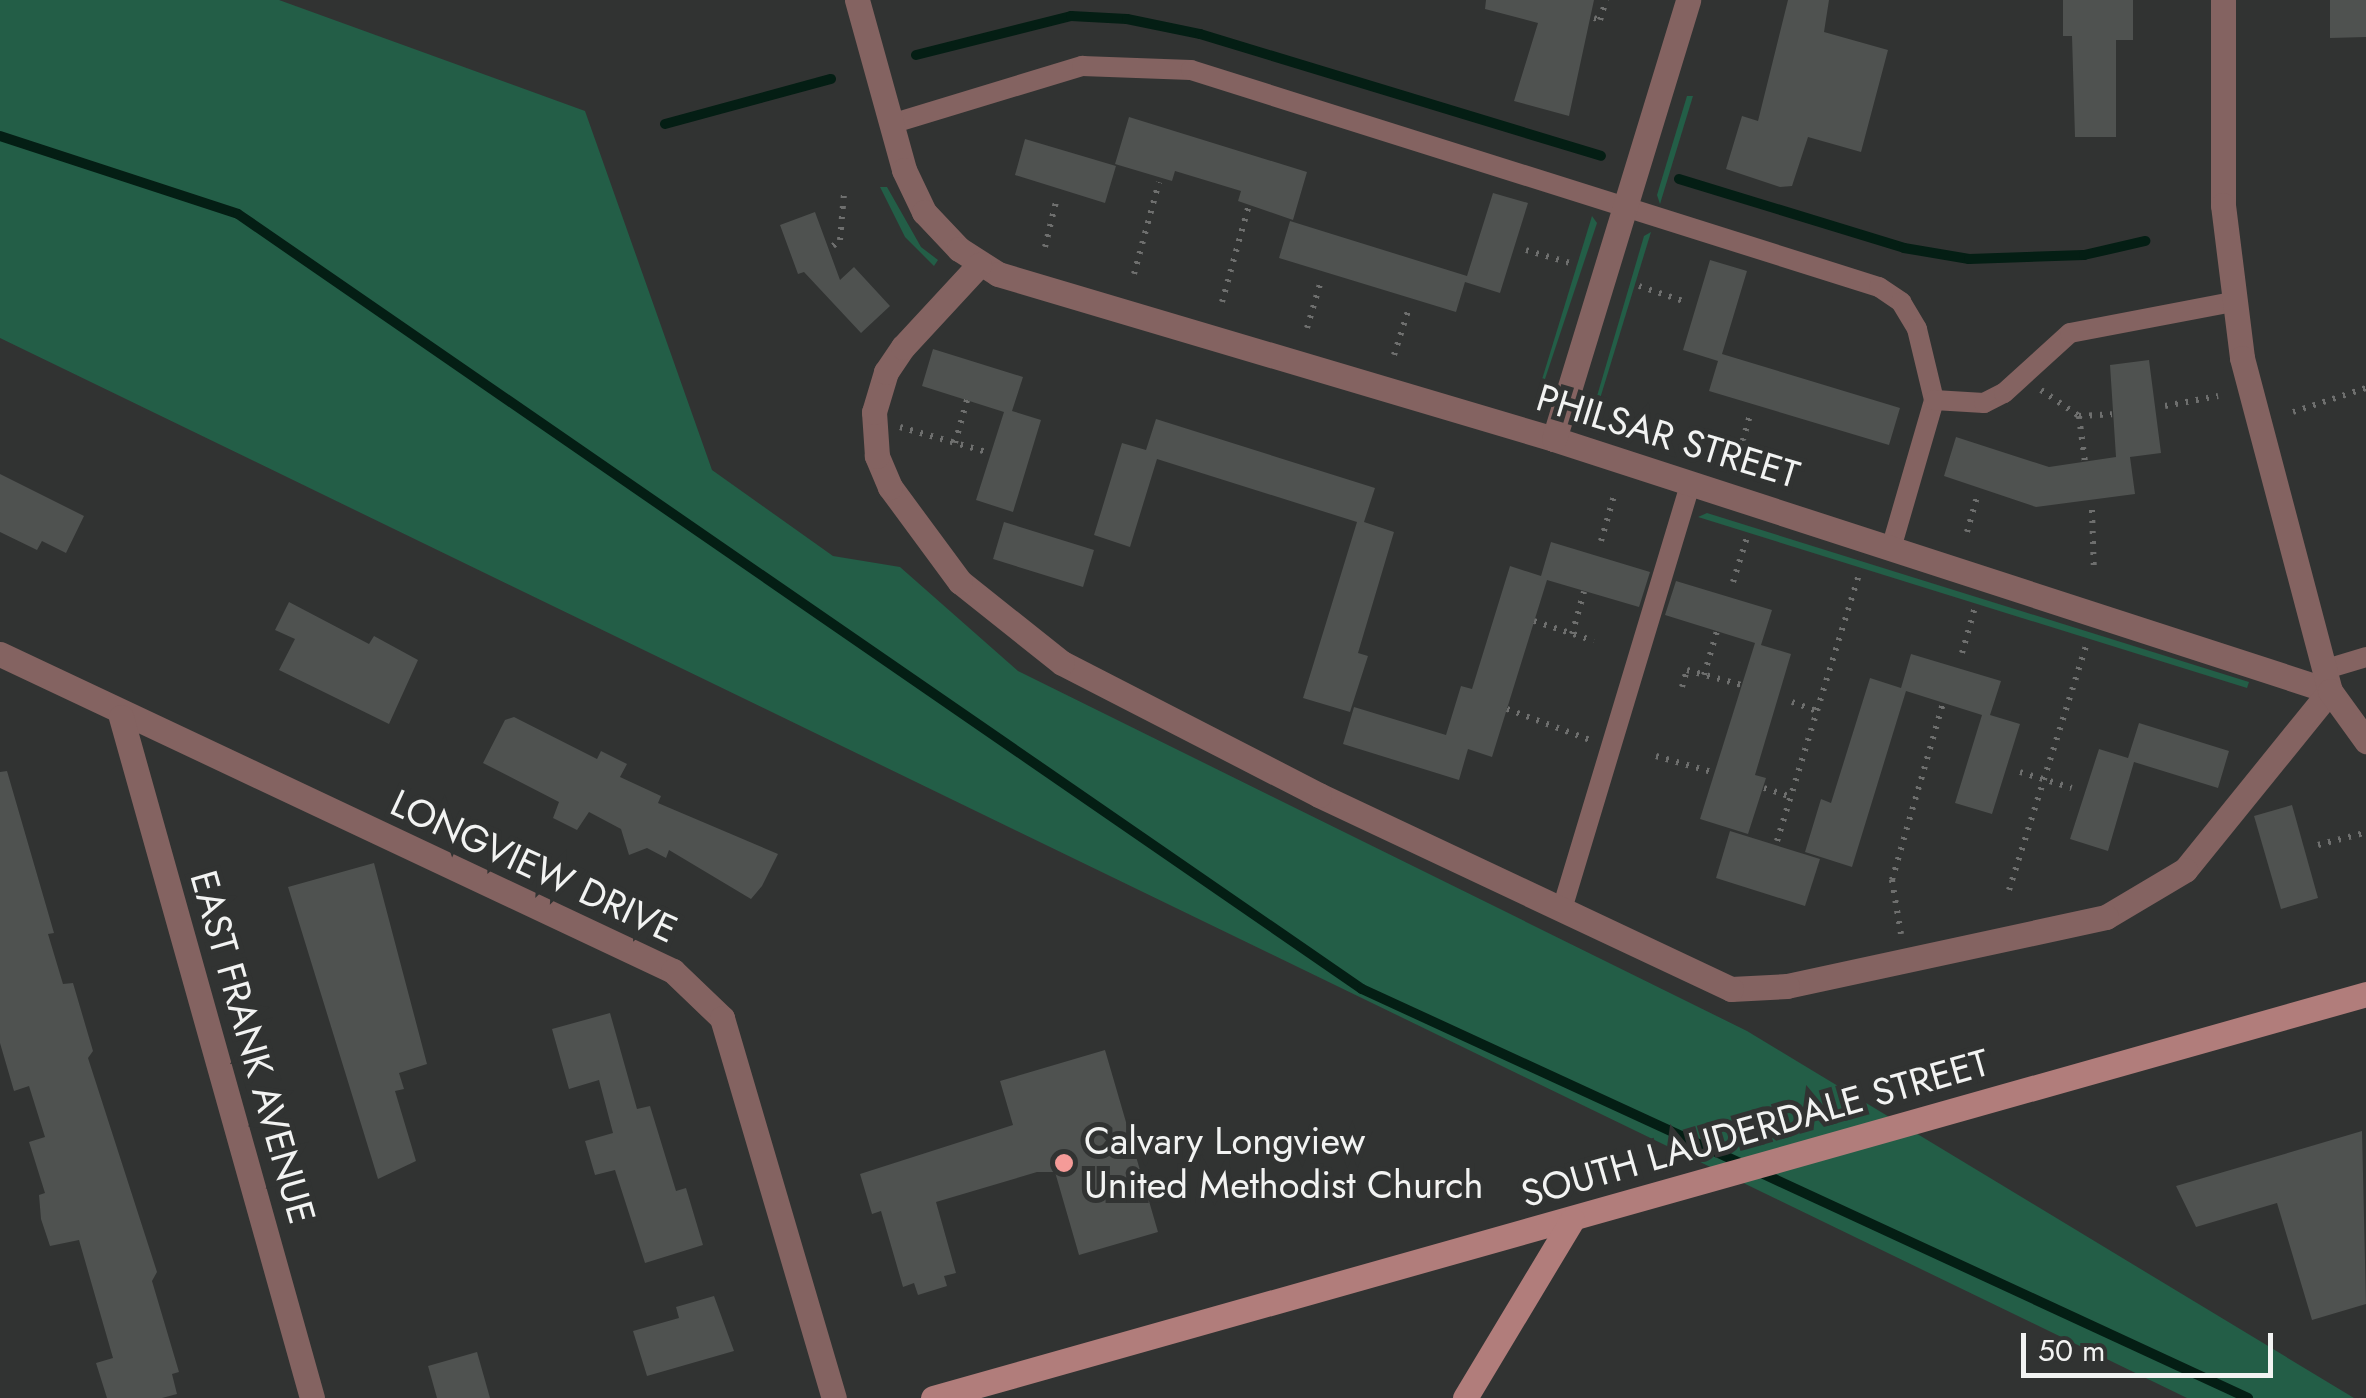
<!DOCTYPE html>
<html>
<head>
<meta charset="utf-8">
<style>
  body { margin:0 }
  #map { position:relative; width:2366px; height:1398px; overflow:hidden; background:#313332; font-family:Jost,sans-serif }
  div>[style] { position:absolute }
  .green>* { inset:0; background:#235e47 }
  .stream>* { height:10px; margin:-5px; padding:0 5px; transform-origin:5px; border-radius:5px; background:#041e14 }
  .building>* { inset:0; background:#4f5250 }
  .path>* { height:6px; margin-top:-3px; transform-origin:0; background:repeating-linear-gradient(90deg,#6e6f6e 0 2.5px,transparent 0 10.5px) }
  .lane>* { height:20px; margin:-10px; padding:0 10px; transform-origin:10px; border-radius:10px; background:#846361 }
  .street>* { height:25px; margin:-12.5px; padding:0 12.5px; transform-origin:12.5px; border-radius:12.5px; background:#846361 }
  .secondary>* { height:25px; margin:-12.5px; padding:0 12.5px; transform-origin:12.5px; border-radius:12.5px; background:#b17d7b }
  .dots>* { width:28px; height:28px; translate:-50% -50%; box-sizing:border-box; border:5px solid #313332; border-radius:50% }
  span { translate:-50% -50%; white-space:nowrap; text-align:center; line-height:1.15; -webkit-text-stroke:10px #313332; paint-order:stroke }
  .street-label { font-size:38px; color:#f2f3f2 }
  .poi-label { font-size:38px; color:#f2f3f2 }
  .left { translate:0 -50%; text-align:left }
  .scale { position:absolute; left:2021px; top:1333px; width:252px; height:45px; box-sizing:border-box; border:5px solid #f2f3f2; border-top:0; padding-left:12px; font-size:30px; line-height:35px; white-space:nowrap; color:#f2f3f2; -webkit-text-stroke:8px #313332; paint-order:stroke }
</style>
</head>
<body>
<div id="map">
  <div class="green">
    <div style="clip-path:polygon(0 0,279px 0,585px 111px,712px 470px,833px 556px,900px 567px,1018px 671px,1747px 1031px,2354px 1398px,2187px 1398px,0 338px)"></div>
    <div style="clip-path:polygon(1687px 96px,1693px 96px,1660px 204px,1657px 195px)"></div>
    <div style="clip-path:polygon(880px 187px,887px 187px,921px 247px,938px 260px,934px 266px,905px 237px)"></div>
    <div style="clip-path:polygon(1592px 216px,1597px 223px,1542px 388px,1540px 386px)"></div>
    <div style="clip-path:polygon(1651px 232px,1599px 402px,1595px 403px,1644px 236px)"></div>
    <div style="clip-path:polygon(1707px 513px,2249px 682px,2247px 688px,1698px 517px)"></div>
  </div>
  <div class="stream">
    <div style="left:916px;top:55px;width:160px;rotate:-14.1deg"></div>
    <div style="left:1071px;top:16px;width:56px;rotate:3.1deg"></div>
    <div style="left:1127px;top:19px;width:75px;rotate:11.6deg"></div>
    <div style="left:1200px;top:34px;width:419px;rotate:16.9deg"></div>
    <div style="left:665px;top:124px;width:172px;rotate:-15.2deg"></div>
    <div style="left:0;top:136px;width:250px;rotate:18.1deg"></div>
    <div style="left:238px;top:214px;width:1365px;rotate:34.59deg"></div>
    <div style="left:1362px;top:989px;width:418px;rotate:24.7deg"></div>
    <div style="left:1679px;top:179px;width:235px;rotate:17deg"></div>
    <div style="left:1904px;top:248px;width:66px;rotate:9.6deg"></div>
    <div style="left:1969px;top:259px;width:115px;rotate:-2deg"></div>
    <div style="left:2084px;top:255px;width:63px;rotate:-12.9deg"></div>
    <div style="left:1757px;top:1171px;width:541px;rotate:24.81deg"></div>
  </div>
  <div class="building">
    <div style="clip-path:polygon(1486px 0,1594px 0,1569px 116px,1514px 101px,1538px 23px,1485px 9px)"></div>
    <div style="clip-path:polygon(1788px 0,1829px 0,1824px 32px,1888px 50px,1861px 152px,1808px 137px,1792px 186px,1780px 187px,1726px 169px,1742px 116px,1758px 121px)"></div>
    <div style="clip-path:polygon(2063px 0,2133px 0,2133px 40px,2116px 40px,2116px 137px,2075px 137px,2072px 36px,2063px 36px)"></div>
    <div style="clip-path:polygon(2330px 0,2366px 0,2366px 37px,2330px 38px)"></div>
    <div style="clip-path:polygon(1129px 117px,1307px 172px,1293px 220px,1238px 201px,1241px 191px,1175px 171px,1172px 181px,1115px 164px)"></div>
    <div style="clip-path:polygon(1025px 139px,1116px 166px,1105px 203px,1015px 175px)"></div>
    <div style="clip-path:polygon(1493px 193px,1528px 203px,1500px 293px,1465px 282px,1456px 312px,1279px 258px,1290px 221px,1467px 276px)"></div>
    <div style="clip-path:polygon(815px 212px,840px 280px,854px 267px,890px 306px,861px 333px,804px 272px,798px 274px,780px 225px)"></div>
    <div style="clip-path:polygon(1710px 260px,1747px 271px,1722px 354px,1900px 408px,1889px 445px,1709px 391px,1718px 361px,1683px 350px)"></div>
    <div style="clip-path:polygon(933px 349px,1023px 377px,1012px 411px,1041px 420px,1013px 512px,976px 500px,1004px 412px,922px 386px)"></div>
    <div style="clip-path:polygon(2149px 360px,2161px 453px,2130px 457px,2135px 494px,2036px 507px,1944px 476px,1956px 437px,2049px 467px,2116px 457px,2110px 365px)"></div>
    <div style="clip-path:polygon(1156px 419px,1375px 488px,1364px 522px,1394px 532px,1358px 653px,1368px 656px,1350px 712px,1303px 698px,1357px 522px,1157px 459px,1130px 547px,1094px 535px,1122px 443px,1146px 450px)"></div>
    <div style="clip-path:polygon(0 474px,84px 516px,66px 553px,42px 541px,37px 550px,0 532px)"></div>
    <div style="clip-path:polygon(1004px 522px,1094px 550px,1083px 587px,993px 559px)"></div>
    <div style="clip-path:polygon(1551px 542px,1650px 572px,1639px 607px,1547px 580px,1492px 757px,1468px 749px,1459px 780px,1343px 744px,1354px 707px,1446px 735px,1461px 686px,1472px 689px,1510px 566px,1541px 576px)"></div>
    <div style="clip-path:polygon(1676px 581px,1772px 610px,1761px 645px,1791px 654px,1755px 775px,1766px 778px,1748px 834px,1700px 819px,1755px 643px,1665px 615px)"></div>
    <div style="clip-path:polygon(289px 602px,369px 644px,374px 636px,418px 660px,389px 724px,279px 670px,295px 639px,275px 630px)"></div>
    <div style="clip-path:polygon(1911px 654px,2001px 681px,1990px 715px,2020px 724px,1992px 814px,1955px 803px,1982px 715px,1906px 691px,1852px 867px,1805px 852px,1821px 799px,1831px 803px,1870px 678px,1901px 688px)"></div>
    <div style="clip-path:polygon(514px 717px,597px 759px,601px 751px,627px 764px,620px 777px,661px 796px,658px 803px,778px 854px,762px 886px,751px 899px,669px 850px,666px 858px,647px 848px,629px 855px,621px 829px,589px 812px,577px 830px,553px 818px,559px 802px,483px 763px,505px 720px)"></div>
    <div style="clip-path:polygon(2139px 723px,2229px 751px,2218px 788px,2134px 762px,2108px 851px,2070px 839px,2099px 749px,2128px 758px)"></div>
    <div style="clip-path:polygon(7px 771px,54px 933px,48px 934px,63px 984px,73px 983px,93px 1051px,88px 1058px,157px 1272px,152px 1281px,179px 1372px,172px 1374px,177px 1394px,162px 1398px,107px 1398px,96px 1363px,113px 1358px,79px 1240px,50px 1246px,41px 1219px,39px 1195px,45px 1193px,29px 1142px,45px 1137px,29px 1086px,14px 1091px,0 1043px,0 772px)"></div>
    <div style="clip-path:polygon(2292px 805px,2318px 898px,2281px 909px,2254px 816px)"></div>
    <div style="clip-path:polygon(1730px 831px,1820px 859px,1805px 906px,1716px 878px)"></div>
    <div style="clip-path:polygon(374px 863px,427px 1064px,399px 1073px,404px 1089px,395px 1091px,416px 1161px,378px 1179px,288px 887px)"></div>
    <div style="clip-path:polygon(610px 1013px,637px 1109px,650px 1106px,676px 1191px,686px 1188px,703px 1245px,645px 1263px,615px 1170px,595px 1175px,585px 1141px,613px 1133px,599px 1080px,569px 1089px,552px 1029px)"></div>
    <div style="clip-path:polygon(1105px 1050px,1158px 1232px,1079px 1255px,1055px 1172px,1037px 1172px,936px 1202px,956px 1273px,944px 1276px,947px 1286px,918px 1295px,914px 1283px,903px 1287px,881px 1211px,872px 1214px,860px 1174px,1013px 1125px,1000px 1081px)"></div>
    <div style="clip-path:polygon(2362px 1131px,2366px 1304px,2312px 1320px,2277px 1203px,2196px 1227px,2176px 1186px)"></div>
    <div style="clip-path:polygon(714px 1296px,734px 1351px,647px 1376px,633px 1331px,679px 1318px,676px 1307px)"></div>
    <div style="clip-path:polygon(477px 1352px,490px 1398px,437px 1398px,428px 1366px)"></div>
  </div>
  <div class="path">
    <div style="left:1594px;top:18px;width:6px;rotate:18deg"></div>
    <div style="left:1600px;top:20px;width:21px;rotate:-73deg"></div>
    <div style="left:833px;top:246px;width:9px;rotate:-41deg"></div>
    <div style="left:840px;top:240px;width:47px;rotate:-85.1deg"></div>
    <div style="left:1045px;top:247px;width:46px;rotate:-76.3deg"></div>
    <div style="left:1526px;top:250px;width:49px;rotate:16.6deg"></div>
    <div style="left:1134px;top:274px;width:95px;rotate:-74.8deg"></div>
    <div style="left:1639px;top:286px;width:50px;rotate:18.8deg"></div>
    <div style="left:1222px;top:302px;width:98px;rotate:-74.5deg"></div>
    <div style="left:1307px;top:328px;width:46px;rotate:-73.5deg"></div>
    <div style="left:1394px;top:355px;width:46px;rotate:-72.3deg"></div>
    <div style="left:2041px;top:390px;width:46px;rotate:34.4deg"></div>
    <div style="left:2079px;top:416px;width:33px;rotate:-3deg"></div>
    <div style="left:2165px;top:406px;width:54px;rotate:-10.7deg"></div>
    <div style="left:2293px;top:412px;width:77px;rotate:-18.2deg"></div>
    <div style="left:2079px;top:416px;width:46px;rotate:82.6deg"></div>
    <div style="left:900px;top:427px;width:94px;rotate:16.1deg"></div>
    <div style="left:955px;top:443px;width:45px;rotate:-74.4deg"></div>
    <div style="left:1737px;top:461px;width:48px;rotate:-74.2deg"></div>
    <div style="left:2092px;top:510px;width:62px;rotate:88.2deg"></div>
    <div style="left:1967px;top:532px;width:41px;rotate:-74.2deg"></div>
    <div style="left:1601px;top:541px;width:47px;rotate:-73.9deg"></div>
    <div style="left:1733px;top:582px;width:47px;rotate:-72.7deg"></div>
    <div style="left:1534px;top:621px;width:63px;rotate:18.4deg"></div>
    <div style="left:1572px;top:634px;width:44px;rotate:-74.1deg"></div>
    <div style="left:1962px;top:653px;width:48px;rotate:-74.2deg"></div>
    <div style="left:1704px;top:675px;width:46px;rotate:-73.5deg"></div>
    <div style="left:1682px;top:687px;width:18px;rotate:-74deg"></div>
    <div style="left:1687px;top:670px;width:57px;rotate:15.3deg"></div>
    <div style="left:1792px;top:702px;width:27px;rotate:20deg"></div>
    <div style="left:1507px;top:709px;width:89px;rotate:20.5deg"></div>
    <div style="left:1656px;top:756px;width:61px;rotate:16.1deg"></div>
    <div style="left:2020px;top:772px;width:54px;rotate:17.1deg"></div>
    <div style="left:1764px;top:788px;width:28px;rotate:18deg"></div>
    <div style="left:1777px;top:841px;width:282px;rotate:-72.9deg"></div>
    <div style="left:2318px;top:845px;width:48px;rotate:-14.6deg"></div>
    <div style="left:2009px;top:890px;width:260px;rotate:-72.5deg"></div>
    <div style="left:1901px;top:934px;width:55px;rotate:-99.5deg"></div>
    <div style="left:1892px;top:880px;width:184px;rotate:-73.9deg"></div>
  </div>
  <div class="lane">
    <div style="left:891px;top:124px;width:200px;rotate:-16.9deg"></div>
    <div style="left:1082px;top:66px;width:109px;rotate:2.1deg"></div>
    <div style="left:1191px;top:70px;width:721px;rotate:17.51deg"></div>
    <div style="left:1879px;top:287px;width:27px;rotate:34deg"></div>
    <div style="left:1901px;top:302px;width:31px;rotate:59deg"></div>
    <div style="left:1917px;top:329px;width:73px;rotate:76.5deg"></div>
    <div style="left:1892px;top:545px;width:151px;rotate:-73.8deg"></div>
    <div style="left:1934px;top:400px;width:50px;rotate:3.4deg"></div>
    <div style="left:1984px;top:403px;width:22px;rotate:-27deg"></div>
    <div style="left:2004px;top:393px;width:89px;rotate:-42.3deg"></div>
    <div style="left:2070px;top:333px;width:166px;rotate:-10.8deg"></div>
    <div style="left:2323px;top:670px;width:45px;rotate:-16.8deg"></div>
    <div style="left:1562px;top:909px;width:445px;rotate:-73.2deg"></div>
  </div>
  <div class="street">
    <div style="left:857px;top:0;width:176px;rotate:74.5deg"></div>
    <div style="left:904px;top:170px;width:47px;rotate:64.5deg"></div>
    <div style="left:924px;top:212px;width:51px;rotate:46.6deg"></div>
    <div style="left:959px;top:249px;width:46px;rotate:32.7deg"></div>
    <div style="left:998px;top:274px;width:580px;rotate:16.53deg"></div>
    <div style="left:1554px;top:439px;width:816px;rotate:17.99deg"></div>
    <div style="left:2330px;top:691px;width:230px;rotate:129deg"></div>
    <div style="left:2185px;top:870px;width:92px;rotate:149.3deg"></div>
    <div style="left:2106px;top:917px;width:326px;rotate:167.8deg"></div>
    <div style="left:1787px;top:986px;width:56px;rotate:176.9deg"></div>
    <div style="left:1731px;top:989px;width:455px;rotate:-154.8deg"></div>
    <div style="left:1319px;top:795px;width:289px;rotate:-152.8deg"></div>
    <div style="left:1062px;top:663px;width:130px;rotate:-141.5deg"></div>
    <div style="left:960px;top:582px;width:118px;rotate:-126.4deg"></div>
    <div style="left:890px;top:487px;width:34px;rotate:-113deg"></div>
    <div style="left:877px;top:456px;width:44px;rotate:-93.9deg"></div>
    <div style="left:874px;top:412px;width:42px;rotate:-73.3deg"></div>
    <div style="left:886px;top:372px;width:30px;rotate:-56deg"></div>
    <div style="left:903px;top:347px;width:112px;rotate:-47.2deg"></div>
    <div style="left:2223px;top:0;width:205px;rotate:90deg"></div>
    <div style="left:2223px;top:205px;width:154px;rotate:82.9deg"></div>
    <div style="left:2242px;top:358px;width:344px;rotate:75.2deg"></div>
    <div style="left:2330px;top:691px;width:62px;rotate:54.2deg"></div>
    <div style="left:1554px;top:439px;width:459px;rotate:-73deg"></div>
    <div style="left:0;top:654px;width:744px;rotate:25.22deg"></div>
    <div style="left:673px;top:971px;width:68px;rotate:43.8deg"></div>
    <div style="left:722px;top:1018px;width:396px;rotate:73.6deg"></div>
    <div style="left:121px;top:717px;width:707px;rotate:74.33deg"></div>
  </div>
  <div class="secondary">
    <div style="left:933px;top:1398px;width:1489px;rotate:-15.74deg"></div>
    <div style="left:1465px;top:1398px;width:208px;rotate:-59deg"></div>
  </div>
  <div class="dots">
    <div style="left:1064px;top:1163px;background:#f59b98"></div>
  </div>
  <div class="street-label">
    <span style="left:1668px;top:436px;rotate:17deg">PHILSAR STREET</span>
    <span style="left:534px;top:866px;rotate:25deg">LONGVIEW DRIVE</span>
    <span style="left:253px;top:1047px;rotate:74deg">EAST FRANK AVENUE</span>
    <span style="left:1755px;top:1128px;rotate:-16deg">SOUTH LAUDERDALE STREET</span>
  </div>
  <div class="poi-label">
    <span class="left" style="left:1084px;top:1163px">Calvary Longview<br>United Methodist Church</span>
  </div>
  <div class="scale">50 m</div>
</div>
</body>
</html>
